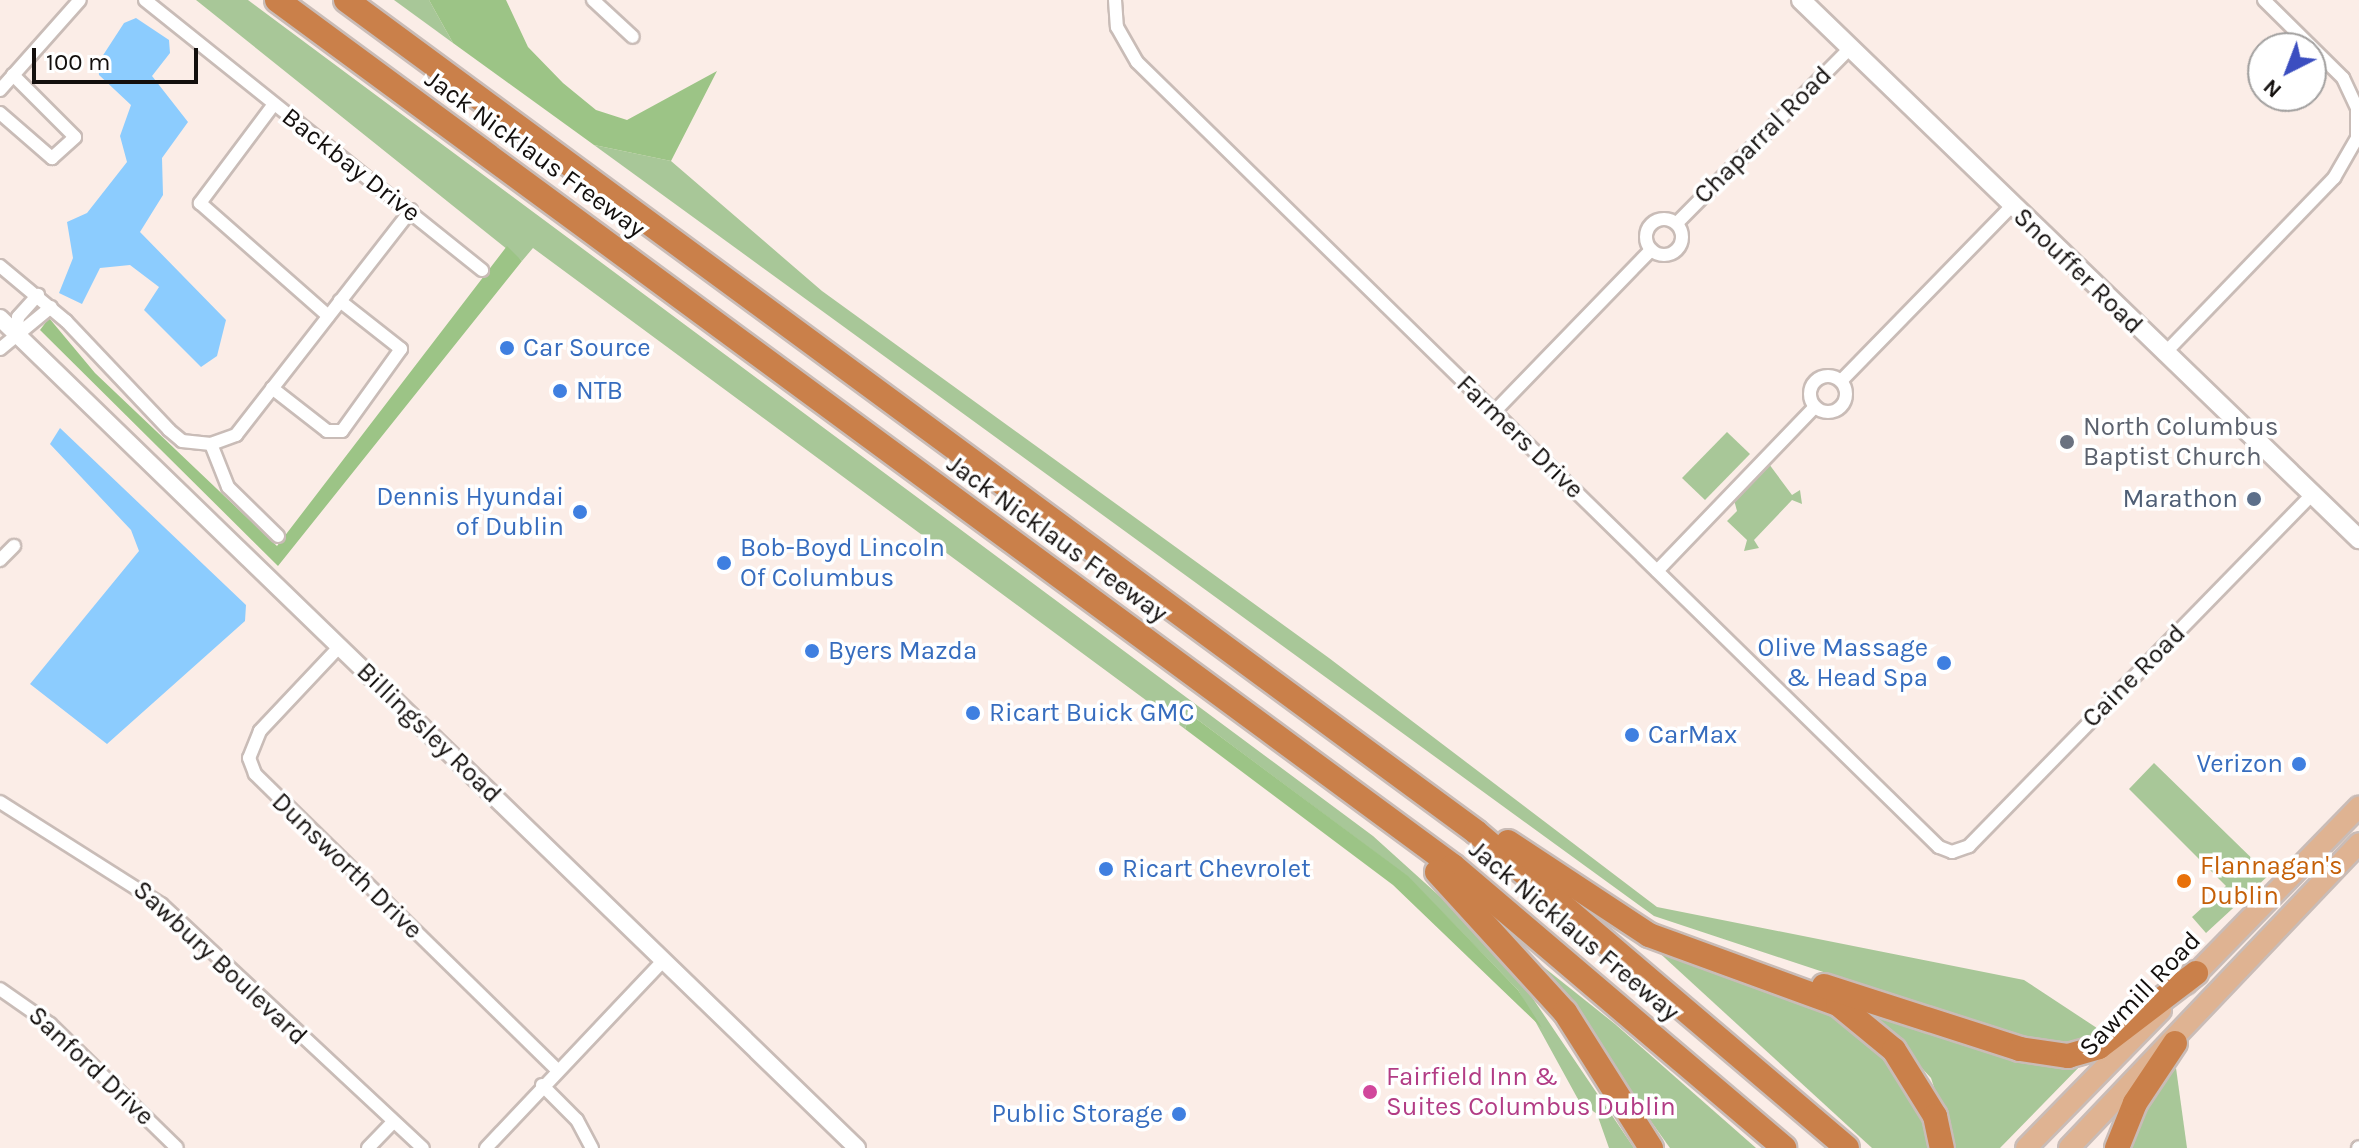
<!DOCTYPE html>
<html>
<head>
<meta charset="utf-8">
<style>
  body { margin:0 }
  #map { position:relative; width:2359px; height:1148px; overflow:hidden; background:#fbede7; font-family:Karla,sans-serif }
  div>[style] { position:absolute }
  .green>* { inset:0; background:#a8c798 }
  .forest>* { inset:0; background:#9cc486 }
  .water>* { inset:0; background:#8cccfe }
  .roads { filter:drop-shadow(2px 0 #c9bcb7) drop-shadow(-2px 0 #c9bcb7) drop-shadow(0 2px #c9bcb7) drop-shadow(0 -2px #c9bcb7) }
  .minor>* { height:12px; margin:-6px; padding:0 6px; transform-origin:6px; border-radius:6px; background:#fff }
  .minor>.ring { margin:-6px; padding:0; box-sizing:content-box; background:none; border:12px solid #fff; border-radius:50% }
  .tertiary>* { height:16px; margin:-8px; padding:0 8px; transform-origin:8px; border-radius:8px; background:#fff }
  .secondary>* { height:18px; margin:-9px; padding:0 9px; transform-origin:9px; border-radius:9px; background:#fff }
  .primary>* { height:20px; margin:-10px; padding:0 10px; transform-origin:10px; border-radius:10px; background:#dfb392 }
  .motorway>* { height:24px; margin:-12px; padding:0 12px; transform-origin:12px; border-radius:12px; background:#ca804a }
  .dots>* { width:22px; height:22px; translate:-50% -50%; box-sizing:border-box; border:4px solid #fff; border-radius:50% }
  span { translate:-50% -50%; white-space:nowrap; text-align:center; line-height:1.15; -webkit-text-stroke:7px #fff; paint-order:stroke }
  .street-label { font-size:26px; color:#130f0d }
  .shop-label { font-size:26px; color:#366cbe }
  .left { translate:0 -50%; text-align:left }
  .right { translate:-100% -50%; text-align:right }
  .worship-label { font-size:26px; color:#5b616d }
  .service-label { font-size:26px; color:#4e5e75 }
  .food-label { font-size:26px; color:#c56008 }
  .hotel-label { font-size:26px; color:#b23c85 }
  .north { position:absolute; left:2247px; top:32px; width:80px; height:80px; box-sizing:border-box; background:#fff; border:2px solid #a19f9e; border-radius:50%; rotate:222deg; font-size:22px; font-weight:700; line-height:32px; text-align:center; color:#130f0d }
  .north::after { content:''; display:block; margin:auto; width:28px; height:36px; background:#3b4ec0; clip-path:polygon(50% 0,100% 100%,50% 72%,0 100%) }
  .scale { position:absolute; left:32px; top:48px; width:166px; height:36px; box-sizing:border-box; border:4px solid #130f0d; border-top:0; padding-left:10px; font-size:24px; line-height:28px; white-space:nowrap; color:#130f0d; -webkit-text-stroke:6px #fff; paint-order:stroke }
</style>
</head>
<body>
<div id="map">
  <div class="green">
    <div style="clip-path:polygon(196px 0,248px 0,1373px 836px,1466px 920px,1521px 981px,1634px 1148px,1609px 1148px,1597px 1114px,1579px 1101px,1518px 990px,1407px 876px,1190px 714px,1185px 729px,533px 248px,522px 261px)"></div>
    <div style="clip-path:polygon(394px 0,429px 0,453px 43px)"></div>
    <div style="clip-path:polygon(594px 145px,671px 161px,822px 291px,1329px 658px,1657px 907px,2024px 980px,2106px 1034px,2050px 1047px,1654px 916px)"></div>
    <div style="clip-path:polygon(1727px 432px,1750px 454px,1705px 500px,1682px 478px)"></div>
    <div style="clip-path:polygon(1769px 464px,1792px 495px,1800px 490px,1802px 504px,1792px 500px,1754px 540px,1759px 548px,1744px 551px,1747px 540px,1727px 521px,1737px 511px,1734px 500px)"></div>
    <div style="clip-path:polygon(2154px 763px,2269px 875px,2206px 933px,2192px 917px,2226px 886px,2129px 789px)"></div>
    <div style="clip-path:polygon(1653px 947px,1830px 1013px,1893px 1064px,1919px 1109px,1930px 1148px,1872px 1148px)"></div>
    <div style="clip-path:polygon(1536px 961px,1615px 1024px,1756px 1148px,1670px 1148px)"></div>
    <div style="clip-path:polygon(1869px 1011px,2026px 1062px,2087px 1059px,2000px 1148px,1954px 1148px,1931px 1078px)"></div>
    <div style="clip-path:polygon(2176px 1068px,2187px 1148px,2125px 1148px,2142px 1111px)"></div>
  </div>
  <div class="forest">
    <div style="clip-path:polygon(429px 0,506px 0,528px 47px,563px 83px,596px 110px,627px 120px,717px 71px,671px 161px,594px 145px,453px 43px)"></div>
    <div style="clip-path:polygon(507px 246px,522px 261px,278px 566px,40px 330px,49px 318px,95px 373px,277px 546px)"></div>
    <div style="clip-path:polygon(1190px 714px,1408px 876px,1518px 990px,1542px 1028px,1393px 885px,1185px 729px)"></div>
  </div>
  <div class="water">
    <div style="clip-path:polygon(136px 18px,169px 40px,170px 53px,152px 76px,188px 122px,162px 158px,163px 195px,140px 232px,226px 320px,217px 356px,201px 367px,144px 310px,159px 287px,130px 265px,100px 268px,82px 304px,59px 293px,73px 258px,67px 222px,87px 213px,127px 162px,120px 136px,131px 105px,99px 75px,98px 63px,124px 23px)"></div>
    <div style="clip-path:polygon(60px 428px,246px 605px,245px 621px,107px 744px,30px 684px,139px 551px,131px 530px,50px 444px)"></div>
  </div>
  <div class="roads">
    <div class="minor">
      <div style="left:145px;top:0;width:432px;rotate:38.7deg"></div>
      <div style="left:593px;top:0;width:54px;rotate:42.8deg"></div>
      <div style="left:1115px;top:0;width:27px;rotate:86deg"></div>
      <div style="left:1117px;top:27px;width:40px;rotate:60.3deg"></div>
      <div style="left:1137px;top:62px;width:1122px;rotate:44.39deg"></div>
      <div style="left:1939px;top:847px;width:14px;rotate:21deg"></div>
      <div style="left:1952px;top:852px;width:18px;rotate:-19deg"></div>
      <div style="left:1969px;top:846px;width:492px;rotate:-45.7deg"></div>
      <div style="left:0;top:90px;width:120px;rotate:-48.4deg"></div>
      <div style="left:274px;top:104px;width:124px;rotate:126.8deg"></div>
      <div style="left:200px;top:203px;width:171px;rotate:41.4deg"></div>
      <div style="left:0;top:113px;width:69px;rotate:40.9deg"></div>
      <div style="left:52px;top:158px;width:31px;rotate:-42deg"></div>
      <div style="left:75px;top:137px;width:88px;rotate:-135deg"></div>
      <div class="ring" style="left:1646px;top:219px;width:24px;height:24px"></div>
      <div style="left:1677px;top:223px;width:246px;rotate:-45.3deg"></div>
      <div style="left:0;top:266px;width:86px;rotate:39.8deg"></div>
      <div style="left:66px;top:321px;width:150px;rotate:46.6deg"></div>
      <div style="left:169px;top:430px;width:17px;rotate:40deg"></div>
      <div style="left:182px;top:441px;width:29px;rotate:6deg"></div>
      <div style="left:211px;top:444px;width:27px;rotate:-20deg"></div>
      <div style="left:236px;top:435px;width:285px;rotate:-52.1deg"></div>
      <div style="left:16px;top:334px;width:17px;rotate:-83deg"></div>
      <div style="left:18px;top:317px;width:30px;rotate:-48deg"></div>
      <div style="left:0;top:349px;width:66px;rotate:-39.5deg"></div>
      <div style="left:2164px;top:354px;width:245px;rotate:-46deg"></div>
      <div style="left:2334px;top:178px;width:46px;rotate:-60.1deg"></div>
      <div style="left:2357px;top:138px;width:30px;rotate:-90deg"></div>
      <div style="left:2357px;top:108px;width:33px;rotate:-115deg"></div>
      <div style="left:2343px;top:78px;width:111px;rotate:-135.4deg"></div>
      <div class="ring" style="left:1810px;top:376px;width:24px;height:24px"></div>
      <div style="left:1841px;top:381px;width:245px;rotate:-45.7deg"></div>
      <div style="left:272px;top:388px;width:70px;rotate:38deg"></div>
      <div style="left:327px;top:431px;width:15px"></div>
      <div style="left:342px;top:431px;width:101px;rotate:-54.3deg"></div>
      <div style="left:401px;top:349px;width:78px;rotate:-141.8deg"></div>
      <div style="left:1494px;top:412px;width:226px;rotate:-45.9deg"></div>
      <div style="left:211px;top:444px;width:46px;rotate:68.4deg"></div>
      <div style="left:228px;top:487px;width:70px;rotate:44.4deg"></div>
      <div style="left:0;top:560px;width:20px;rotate:-45deg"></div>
      <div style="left:1657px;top:571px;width:228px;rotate:-46.1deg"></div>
      <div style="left:340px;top:646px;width:117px;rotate:133.3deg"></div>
      <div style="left:260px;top:731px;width:29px;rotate:112deg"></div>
      <div style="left:249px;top:758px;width:17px;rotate:69deg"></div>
      <div style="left:255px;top:774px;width:423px;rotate:44.4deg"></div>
      <div style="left:0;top:802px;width:191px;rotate:32.4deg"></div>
      <div style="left:161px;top:904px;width:358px;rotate:43deg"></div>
      <div style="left:0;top:989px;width:61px;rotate:35deg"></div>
      <div style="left:50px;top:1024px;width:177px;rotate:44.3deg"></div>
      <div style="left:542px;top:1085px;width:49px;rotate:45deg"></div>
      <div style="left:577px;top:1120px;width:32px;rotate:62deg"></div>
      <div style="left:368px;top:1148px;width:32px;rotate:-46deg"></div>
      <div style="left:486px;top:1148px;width:257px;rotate:-46.6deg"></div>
      <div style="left:2358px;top:1148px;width:1px;rotate:-45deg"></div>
    </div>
    <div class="tertiary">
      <div style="left:0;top:318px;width:1193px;rotate:44.08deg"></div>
    </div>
    <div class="secondary">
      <div style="left:1801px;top:0;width:776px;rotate:44.01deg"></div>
    </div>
    <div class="primary">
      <div style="left:2186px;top:984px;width:248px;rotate:-45.7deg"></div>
      <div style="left:2026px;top:1148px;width:193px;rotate:-45.6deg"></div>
      <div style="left:2069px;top:1148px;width:421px;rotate:-46.4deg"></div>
    </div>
    <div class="motorway">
      <div style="left:277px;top:0;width:1460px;rotate:36.37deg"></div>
      <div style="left:1453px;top:866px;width:435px;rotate:40.4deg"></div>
      <div style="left:346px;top:0;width:1403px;rotate:36.36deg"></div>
      <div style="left:1476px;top:832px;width:487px;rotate:40.4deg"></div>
      <div style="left:1508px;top:842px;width:169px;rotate:33.4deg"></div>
      <div style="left:1649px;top:935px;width:201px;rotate:20.1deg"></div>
      <div style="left:1838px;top:1004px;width:72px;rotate:39.4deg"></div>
      <div style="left:1894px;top:1050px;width:78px;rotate:58.2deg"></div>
      <div style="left:1935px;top:1116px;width:33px;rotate:78deg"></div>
      <div style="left:1437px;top:872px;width:190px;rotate:47.6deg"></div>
      <div style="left:1565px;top:1012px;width:161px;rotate:57.7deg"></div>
      <div style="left:1824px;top:986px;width:206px;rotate:17.8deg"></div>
      <div style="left:2020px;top:1049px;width:49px;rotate:8.3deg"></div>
      <div style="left:2068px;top:1056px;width:32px;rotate:-16deg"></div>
      <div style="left:2099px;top:1047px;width:122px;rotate:-37.3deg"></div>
      <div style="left:2117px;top:1148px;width:48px;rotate:-68.2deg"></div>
      <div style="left:2135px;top:1103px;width:72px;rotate:-56.3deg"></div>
    </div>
  </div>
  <div class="dots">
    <div style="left:507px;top:348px;background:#3f7fe0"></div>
    <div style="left:560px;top:391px;background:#3f7fe0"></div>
    <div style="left:2067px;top:442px;background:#6b7280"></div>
    <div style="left:2254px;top:499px;background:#5c6f8a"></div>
    <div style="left:580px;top:512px;background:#3f7fe0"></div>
    <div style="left:724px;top:563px;background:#3f7fe0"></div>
    <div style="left:812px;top:651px;background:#3f7fe0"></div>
    <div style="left:1944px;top:663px;background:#3f7fe0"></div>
    <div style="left:973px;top:713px;background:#3f7fe0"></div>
    <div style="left:1632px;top:735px;background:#3f7fe0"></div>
    <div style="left:2299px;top:764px;background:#3f7fe0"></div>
    <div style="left:1106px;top:869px;background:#3f7fe0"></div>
    <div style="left:2184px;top:881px;background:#e8710a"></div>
    <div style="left:1370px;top:1092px;background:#d1479c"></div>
    <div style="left:1179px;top:1114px;background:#3f7fe0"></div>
  </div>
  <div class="street-label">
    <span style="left:1763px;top:135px;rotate:-45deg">Chaparral Road</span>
    <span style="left:535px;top:154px;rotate:36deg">Jack Nicklaus Freeway</span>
    <span style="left:351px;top:165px;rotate:38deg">Backbay Drive</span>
    <span style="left:2078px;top:271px;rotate:44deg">Snouffer Road</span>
    <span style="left:1520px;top:437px;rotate:44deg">Farmers Drive</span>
    <span style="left:1057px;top:539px;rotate:36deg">Jack Nicklaus Freeway</span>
    <span style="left:2134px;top:676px;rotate:-45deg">Caine Road</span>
    <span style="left:429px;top:733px;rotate:44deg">Billingsley Road</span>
    <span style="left:347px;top:866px;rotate:44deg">Dunsworth Drive</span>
    <span style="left:1574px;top:931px;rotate:40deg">Jack Nicklaus Freeway</span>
    <span style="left:220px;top:963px;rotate:43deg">Sawbury Boulevard</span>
    <span style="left:2140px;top:994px;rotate:-46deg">Sawmill Road</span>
    <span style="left:91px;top:1066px;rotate:43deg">Sanford Drive</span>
  </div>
  <div class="shop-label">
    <span class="left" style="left:523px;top:348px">Car Source</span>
    <span class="left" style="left:576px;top:391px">NTB</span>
    <span class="right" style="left:564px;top:512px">Dennis Hyundai<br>of Dublin</span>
    <span class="left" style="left:740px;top:563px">Bob-Boyd Lincoln<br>Of Columbus</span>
    <span class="right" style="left:1928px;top:663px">Olive Massage<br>&amp; Head Spa</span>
    <span class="left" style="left:828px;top:651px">Byers Mazda</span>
    <span class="left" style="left:989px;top:713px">Ricart Buick GMC</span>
    <span class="left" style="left:1648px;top:735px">CarMax</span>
    <span class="right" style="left:2283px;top:764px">Verizon</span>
    <span class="left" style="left:1122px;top:869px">Ricart Chevrolet</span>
    <span class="right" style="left:1163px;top:1114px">Public Storage</span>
  </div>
  <div class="worship-label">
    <span class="left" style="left:2083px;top:442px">North Columbus<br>Baptist Church</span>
  </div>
  <div class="service-label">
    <span class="right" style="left:2238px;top:499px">Marathon</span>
  </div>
  <div class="food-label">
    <span class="left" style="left:2200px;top:881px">Flannagan's<br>Dublin</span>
  </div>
  <div class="hotel-label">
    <span class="left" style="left:1386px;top:1092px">Fairfield Inn &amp;<br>Suites Columbus Dublin</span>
  </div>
  <div class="north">N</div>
  <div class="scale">100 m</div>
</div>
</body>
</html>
